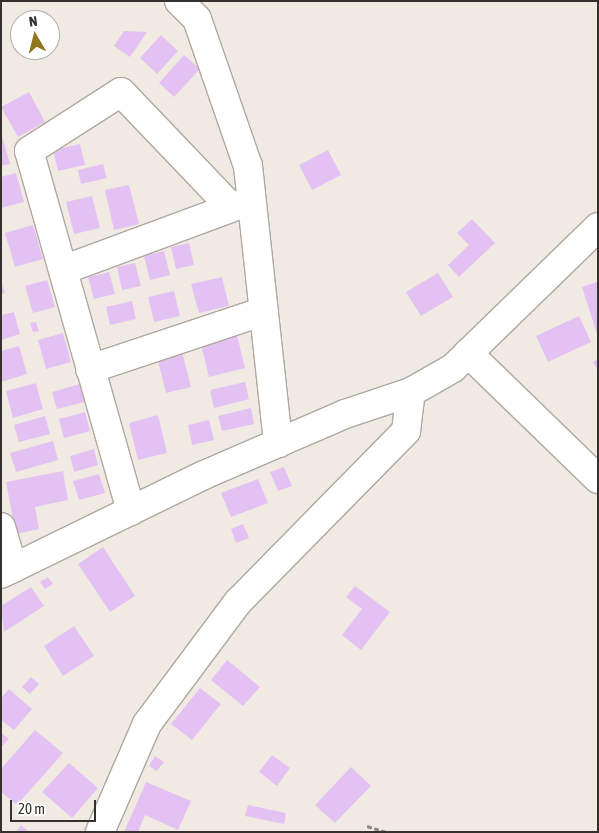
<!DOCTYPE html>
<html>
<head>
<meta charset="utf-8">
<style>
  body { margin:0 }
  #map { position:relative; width:599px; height:833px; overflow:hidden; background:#f1eae2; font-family:"Asap Condensed",sans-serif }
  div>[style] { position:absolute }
  .building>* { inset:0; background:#e3c2f3 }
  .path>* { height:3px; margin-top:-1.5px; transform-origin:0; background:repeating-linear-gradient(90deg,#8f8a85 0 5px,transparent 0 7.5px) }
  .roads { filter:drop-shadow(1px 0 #afa8a0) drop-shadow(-1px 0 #afa8a0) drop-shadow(0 1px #afa8a0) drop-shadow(0 -1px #afa8a0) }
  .minor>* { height:28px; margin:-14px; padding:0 14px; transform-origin:14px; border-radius:14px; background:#fff }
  span { translate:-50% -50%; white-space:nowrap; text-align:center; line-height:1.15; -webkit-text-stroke:4px #fff; paint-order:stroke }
  .frame { position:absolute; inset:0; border:2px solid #34312e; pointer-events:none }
  .north { position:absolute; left:10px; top:10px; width:50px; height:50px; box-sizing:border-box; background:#fff; border:1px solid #aeadab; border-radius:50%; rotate:352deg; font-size:14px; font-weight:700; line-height:20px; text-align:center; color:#34312e }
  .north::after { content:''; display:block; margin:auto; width:18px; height:22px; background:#91781e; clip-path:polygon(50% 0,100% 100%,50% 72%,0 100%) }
  .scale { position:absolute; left:10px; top:800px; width:86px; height:22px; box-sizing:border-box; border:2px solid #34312e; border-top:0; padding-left:6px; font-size:15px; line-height:18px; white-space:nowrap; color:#34312e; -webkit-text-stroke:4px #fff; paint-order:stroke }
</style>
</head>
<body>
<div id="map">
  <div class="building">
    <div style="clip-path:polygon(124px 31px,147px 32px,130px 57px,114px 46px)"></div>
    <div style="clip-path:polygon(161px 35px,178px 51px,157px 74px,140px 58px)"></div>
    <div style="clip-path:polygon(184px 55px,200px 69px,174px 97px,159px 83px)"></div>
    <div style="clip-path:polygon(29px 92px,45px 122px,18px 137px,1px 107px)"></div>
    <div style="clip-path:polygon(2px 136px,10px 164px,1px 166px,1px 137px)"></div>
    <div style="clip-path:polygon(80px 144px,85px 165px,58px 171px,53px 150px)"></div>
    <div style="clip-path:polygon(328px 150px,341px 175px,312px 190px,299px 165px)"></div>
    <div style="clip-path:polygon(103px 164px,107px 178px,81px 184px,78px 170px)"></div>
    <div style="clip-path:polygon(16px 173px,24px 202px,1px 208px,1px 177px)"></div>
    <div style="clip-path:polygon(129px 185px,139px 224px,114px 230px,105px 190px)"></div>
    <div style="clip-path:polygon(92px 196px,100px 228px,74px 234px,66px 202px)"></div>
    <div style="clip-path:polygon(472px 219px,495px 243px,459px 277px,448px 265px,469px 245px,457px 233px)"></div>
    <div style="clip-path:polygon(33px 225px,43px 259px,15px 267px,5px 233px)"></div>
    <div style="clip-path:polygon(189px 243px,194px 265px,176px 269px,171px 247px)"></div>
    <div style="clip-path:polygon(164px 251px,170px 275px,150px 280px,144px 256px)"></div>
    <div style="clip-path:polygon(135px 263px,141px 286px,122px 290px,117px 267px)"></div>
    <div style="clip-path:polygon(109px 272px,115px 294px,94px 299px,88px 277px)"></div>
    <div style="clip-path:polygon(438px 273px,453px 297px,421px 316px,406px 292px)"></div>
    <div style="clip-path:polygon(222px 277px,229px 306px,199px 313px,191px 284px)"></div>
    <div style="clip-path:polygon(47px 280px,55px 307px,33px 313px,25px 286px)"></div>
    <div style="clip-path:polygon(1px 281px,5px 293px,1px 294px)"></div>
    <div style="clip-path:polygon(597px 282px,598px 285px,597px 334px,582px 287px)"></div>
    <div style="clip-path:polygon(174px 291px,180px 316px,154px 322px,148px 297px)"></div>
    <div style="clip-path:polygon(132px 301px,136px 319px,110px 325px,106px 307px)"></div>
    <div style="clip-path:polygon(14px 312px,20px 334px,1px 340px,1px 315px)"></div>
    <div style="clip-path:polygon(579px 316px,591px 342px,548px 362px,536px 336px)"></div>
    <div style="clip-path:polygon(36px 322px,39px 331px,33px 332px,30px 323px)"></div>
    <div style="clip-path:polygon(63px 333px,71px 362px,46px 369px,38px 340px)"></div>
    <div style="clip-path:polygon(237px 335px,245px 368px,209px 377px,201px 344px)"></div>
    <div style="clip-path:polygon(19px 346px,27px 374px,1px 382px,1px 351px)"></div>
    <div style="clip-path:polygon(182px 351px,191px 387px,166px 393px,157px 357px)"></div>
    <div style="clip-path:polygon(598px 359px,598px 371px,593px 362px)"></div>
    <div style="clip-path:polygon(245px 382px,249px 399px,214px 408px,210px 390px)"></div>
    <div style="clip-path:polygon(36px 383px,43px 409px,13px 418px,6px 391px)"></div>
    <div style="clip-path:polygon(80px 384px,85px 402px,57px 409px,52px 392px)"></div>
    <div style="clip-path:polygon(251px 408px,254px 424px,222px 431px,218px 416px)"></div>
    <div style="clip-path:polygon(85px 412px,90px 431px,64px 438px,59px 419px)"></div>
    <div style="clip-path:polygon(158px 415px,167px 453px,138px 460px,129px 423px)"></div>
    <div style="clip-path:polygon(45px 416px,50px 434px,19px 442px,14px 425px)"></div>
    <div style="clip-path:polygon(209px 420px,214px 440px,192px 445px,188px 425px)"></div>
    <div style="clip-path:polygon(53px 441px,58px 460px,16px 472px,10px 453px)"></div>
    <div style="clip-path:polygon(94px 449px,98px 465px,74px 472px,70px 456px)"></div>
    <div style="clip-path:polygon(284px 467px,292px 486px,278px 491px,270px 472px)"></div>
    <div style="clip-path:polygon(63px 471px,68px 500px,35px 507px,39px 529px,16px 534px,6px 482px)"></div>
    <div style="clip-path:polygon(99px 474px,105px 493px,79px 500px,73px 481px)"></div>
    <div style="clip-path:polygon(258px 479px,268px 503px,231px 517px,221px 493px)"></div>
    <div style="clip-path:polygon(243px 524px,249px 538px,236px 543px,231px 529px)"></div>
    <div style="clip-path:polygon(103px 547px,135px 596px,110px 612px,78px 564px)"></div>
    <div style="clip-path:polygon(48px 577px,53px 584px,45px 589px,40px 582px)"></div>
    <div style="clip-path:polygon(355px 586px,390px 612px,361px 650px,342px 635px,362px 609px,346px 597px)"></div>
    <div style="clip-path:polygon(31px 587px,44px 606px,4px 632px,1px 606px)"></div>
    <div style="clip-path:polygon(74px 626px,94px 656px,63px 676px,44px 646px)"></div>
    <div style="clip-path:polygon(227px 660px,260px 687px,243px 706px,211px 680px)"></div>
    <div style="clip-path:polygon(31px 677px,39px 684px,30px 694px,22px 687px)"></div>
    <div style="clip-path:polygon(200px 688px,221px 704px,192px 740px,171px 724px)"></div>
    <div style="clip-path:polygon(9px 689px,32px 709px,14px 730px,1px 720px,1px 698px)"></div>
    <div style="clip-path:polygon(35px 730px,63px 753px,17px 805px,1px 792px,1px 769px)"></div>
    <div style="clip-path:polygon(1px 733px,9px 739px,1px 747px)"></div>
    <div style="clip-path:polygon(272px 755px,290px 768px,277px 786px,259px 772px)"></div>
    <div style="clip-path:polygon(155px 756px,164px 762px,157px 771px,149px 766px)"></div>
    <div style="clip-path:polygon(69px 763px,98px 788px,72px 818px,42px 792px)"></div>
    <div style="clip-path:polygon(351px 767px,371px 786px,335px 823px,315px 805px)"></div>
    <div style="clip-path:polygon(146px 782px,191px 801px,178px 830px,145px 815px,138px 832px,124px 832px)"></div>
    <div style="clip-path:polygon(248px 805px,286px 813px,284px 824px,245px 816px)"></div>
    <div style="clip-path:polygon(21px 825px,29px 832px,16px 832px)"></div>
  </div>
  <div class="path">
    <div style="left:367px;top:826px;width:21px;rotate:17deg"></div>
  </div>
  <div class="roads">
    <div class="minor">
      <div style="left:179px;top:1px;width:25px;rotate:45deg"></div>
      <div style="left:197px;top:19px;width:156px;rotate:70.9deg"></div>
      <div style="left:248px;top:166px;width:279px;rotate:83.8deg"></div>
      <div style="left:63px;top:270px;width:196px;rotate:-20.3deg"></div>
      <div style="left:468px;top:353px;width:181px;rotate:44.1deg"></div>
      <div style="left:90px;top:369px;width:183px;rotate:-18.4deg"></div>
      <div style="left:131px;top:511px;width:374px;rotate:-105.8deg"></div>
      <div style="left:29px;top:151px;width:109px;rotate:-32.7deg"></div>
      <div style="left:121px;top:92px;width:158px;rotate:46.3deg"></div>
      <div style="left:1px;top:527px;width:43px;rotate:73.7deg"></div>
      <div style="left:1px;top:574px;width:226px;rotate:-26deg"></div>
      <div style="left:204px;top:475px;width:154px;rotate:-23.4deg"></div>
      <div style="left:345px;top:414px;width:70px;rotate:-18.4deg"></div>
      <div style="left:411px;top:392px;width:48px;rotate:-29.7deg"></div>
      <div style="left:453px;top:368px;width:202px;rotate:-44.2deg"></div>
      <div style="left:100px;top:832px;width:118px;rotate:-66.5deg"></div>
      <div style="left:147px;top:724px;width:152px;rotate:-53.3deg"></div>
      <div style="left:238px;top:602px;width:240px;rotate:-45.5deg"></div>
      <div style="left:406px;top:431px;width:39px;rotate:-83deg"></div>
    </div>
  </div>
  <div class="frame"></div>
  <div class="north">N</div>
  <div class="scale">20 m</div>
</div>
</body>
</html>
